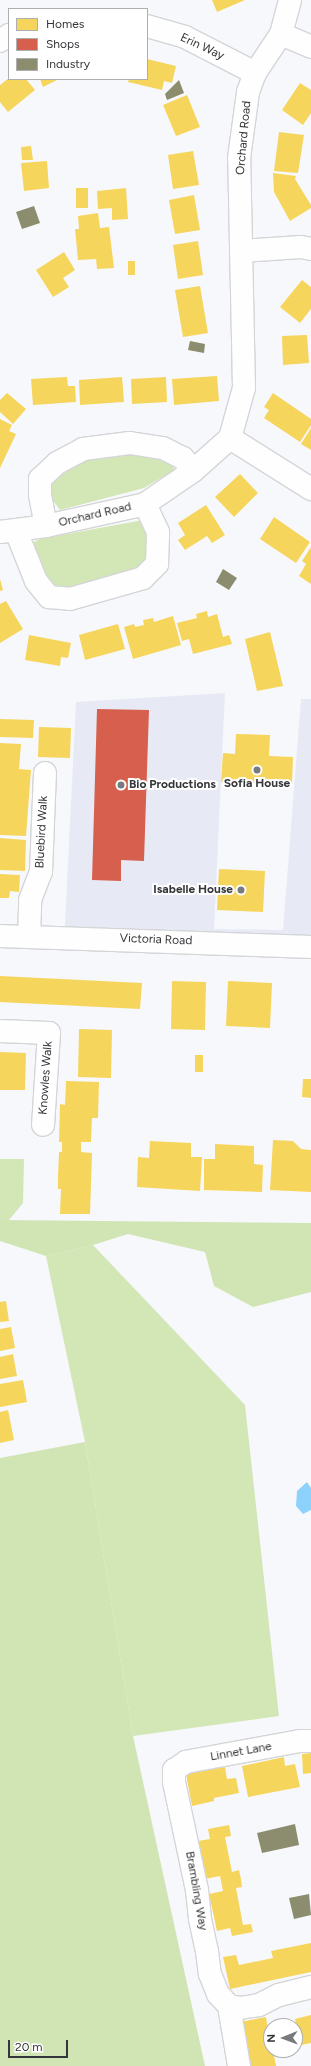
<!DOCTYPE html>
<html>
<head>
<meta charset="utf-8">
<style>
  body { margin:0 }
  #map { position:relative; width:311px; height:2066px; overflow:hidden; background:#f7f8fc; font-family:Figtree,sans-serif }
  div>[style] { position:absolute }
  .built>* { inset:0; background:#e7eaf4 }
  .green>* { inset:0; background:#d3e6b6 }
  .forest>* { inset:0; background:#d0e5b3 }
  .water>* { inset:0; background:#8dd2fd }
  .homes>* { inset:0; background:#f6d55c }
  .shops>* { inset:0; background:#d6604d }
  .industry>* { inset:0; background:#8c8c6e }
  .roads { filter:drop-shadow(1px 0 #d4d5d7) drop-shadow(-1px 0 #d4d5d7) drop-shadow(0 1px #d4d5d7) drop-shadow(0 -1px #d4d5d7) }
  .minor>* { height:22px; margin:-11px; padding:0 11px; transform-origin:11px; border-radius:11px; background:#fefeff }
  .dots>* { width:11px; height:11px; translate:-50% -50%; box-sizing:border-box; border:2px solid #fff; border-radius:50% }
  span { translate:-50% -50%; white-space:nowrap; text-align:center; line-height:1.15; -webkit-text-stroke:4px #fff; paint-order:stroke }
  .street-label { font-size:12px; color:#353639 }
  .poi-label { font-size:12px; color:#353639; font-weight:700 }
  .left { translate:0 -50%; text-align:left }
  .right { translate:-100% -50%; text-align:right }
  .legend { position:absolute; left:8px; top:8px; width:140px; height:72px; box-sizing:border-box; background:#fff; border:1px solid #aeafb0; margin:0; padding:5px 7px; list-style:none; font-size:12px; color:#353639 }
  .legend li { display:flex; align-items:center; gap:8px; height:20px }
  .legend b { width:20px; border:1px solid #aeafb0 }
  .north { position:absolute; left:263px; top:2018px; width:40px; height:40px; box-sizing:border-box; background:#fff; border:1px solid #aeafb0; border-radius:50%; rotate:269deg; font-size:11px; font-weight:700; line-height:16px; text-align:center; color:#353639 }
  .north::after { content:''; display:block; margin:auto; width:14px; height:18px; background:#797a7d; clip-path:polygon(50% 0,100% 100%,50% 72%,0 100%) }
  .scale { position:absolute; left:8px; top:2040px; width:60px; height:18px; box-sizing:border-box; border:2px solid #353639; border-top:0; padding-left:5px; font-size:12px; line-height:14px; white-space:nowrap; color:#353639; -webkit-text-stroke:3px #fff; paint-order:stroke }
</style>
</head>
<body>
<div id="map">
  <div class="built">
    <div style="clip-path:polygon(225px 693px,214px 929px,283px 930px,301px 699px,311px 699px,311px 955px,64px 945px,76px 702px)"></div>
  </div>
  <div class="green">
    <div style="clip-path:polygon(133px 450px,166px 457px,173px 464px,174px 470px,144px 488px,60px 510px,51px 498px,51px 484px,61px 467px,85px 456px)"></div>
    <div style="clip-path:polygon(143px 520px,151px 534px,148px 561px,136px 570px,66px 590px,53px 589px,43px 581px,32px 549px,34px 542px,40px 539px)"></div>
    <div style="clip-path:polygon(0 1159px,24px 1159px,23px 1203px,9px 1220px,0 1220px)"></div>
    <div style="clip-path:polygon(93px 1245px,245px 1405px,279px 1716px,133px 1736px,85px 1442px,46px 1256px)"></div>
  </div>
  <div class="forest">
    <div style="clip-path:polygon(0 1220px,311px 1223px,311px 1292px,253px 1307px,214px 1286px,205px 1252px,128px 1234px,93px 1245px,46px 1256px,0 1241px)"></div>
    <div style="clip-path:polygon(85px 1442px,133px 1736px,205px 2066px,0 2066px,0 1458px)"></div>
  </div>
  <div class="water">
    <div style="clip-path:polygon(307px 1482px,311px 1488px,311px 1510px,303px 1514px,296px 1506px,297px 1491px)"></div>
  </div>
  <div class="homes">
    <div style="clip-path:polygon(212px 0,245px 0,217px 12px)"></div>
    <div style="clip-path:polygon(147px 59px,176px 66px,172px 83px,164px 81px,162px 90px,128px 82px,129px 79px,147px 79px)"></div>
    <div style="clip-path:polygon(9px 78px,26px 79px,35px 90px,8px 112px,0 102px,0 85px)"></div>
    <div style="clip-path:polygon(40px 79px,59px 79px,43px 87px)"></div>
    <div style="clip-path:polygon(300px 83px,311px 90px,311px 113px,303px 125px,282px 110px)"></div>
    <div style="clip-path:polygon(187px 95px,200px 127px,176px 136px,163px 105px)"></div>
    <div style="clip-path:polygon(279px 132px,304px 135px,298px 173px,274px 171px)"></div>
    <div style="clip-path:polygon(31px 146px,33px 160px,22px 160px,21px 147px)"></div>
    <div style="clip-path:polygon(193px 151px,199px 185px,173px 189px,168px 155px)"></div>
    <div style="clip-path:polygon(47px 161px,49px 188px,24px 191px,21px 163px)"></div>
    <div style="clip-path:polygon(273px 173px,296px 176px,295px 179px,311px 205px,311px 208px,290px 221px,274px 192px)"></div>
    <div style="clip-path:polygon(76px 188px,88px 188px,88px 208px,76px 208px)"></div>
    <div style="clip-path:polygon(126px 188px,128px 219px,112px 220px,112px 208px,98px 209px,97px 191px)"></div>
    <div style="clip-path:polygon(194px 195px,200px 230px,175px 234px,169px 200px)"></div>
    <div style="clip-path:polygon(98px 213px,100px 228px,109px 227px,114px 268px,97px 269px,96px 259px,78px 260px,75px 229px,79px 229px,78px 216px)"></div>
    <div style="clip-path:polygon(198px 241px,203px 275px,178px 279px,173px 245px)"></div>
    <div style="clip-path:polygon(64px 252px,75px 270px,63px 278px,69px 287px,53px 297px,36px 270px)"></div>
    <div style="clip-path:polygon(128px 261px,135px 261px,135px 275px,128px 275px)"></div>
    <div style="clip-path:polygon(302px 280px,311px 287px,311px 309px,300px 323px,280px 307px)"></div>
    <div style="clip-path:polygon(200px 286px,208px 333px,183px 337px,175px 290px)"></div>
    <div style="clip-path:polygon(307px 335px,309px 363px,283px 365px,282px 336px)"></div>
    <div style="clip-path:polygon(217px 376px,219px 401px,174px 405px,172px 379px)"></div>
    <div style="clip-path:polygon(67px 377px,68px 386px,75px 386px,76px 402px,33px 405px,31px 379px)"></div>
    <div style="clip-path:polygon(122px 377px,124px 402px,80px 405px,79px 380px)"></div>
    <div style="clip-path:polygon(166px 377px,167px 402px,132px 404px,131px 379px)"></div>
    <div style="clip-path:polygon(7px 393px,26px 409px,13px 424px,0 412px,0 400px)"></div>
    <div style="clip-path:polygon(273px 393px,311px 419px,311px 425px,300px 442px,264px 418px,269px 410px,264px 407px)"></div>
    <div style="clip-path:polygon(0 419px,12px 425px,9px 431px,16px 434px,0 468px)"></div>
    <div style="clip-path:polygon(311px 428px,311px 450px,301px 444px)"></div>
    <div style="clip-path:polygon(240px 474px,258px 493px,234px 517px,215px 497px)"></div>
    <div style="clip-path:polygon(206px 505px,225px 535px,212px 543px,207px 536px,185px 550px,178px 540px,185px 535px,178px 523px)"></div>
    <div style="clip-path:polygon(274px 517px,310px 542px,296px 563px,260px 539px)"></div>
    <div style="clip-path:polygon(311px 547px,311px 584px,299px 576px,306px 564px,302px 561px)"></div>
    <div style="clip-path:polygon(0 579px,3px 590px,0 591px)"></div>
    <div style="clip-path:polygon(6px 601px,23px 629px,0 643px,0 604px)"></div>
    <div style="clip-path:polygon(207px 611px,208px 617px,217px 614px,223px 637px,229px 635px,232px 644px,193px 654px,189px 639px,182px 641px,177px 623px,197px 618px,196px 614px)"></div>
    <div style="clip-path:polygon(173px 616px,181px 645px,133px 659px,124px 627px,134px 624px,135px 627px,144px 625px,143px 620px,153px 618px,154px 622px)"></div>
    <div style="clip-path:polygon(118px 624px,125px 649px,85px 660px,79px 635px)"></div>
    <div style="clip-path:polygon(270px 632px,283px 686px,257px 691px,245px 639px)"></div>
    <div style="clip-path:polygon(29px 635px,71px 643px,68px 658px,61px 657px,60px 666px,25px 660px)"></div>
    <div style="clip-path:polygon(0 719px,34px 720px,33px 738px,0 737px)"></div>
    <div style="clip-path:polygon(39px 727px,71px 728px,70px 758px,38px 757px)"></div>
    <div style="clip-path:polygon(236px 734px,270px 735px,269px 756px,293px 757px,292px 785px,221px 782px,223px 753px,235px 754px)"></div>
    <div style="clip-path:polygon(0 743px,21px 744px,19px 769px,31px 770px,26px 836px,0 835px)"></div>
    <div style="clip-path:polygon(0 838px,26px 840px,25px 871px,0 870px)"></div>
    <div style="clip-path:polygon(219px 869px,265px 871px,263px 912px,217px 910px)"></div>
    <div style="clip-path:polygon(0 874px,20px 875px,19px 892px,10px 891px,9px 898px,0 898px)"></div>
    <div style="clip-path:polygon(0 976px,142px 983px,140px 1009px,0 1002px)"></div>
    <div style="clip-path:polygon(172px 981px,206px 982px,205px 1030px,171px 1029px)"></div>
    <div style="clip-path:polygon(228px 981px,272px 983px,270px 1028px,226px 1026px)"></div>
    <div style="clip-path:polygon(79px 1029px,112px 1030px,111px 1078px,78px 1077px)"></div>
    <div style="clip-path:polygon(0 1052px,26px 1053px,25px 1090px,0 1090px)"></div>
    <div style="clip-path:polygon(195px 1055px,203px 1055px,203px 1072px,195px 1072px)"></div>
    <div style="clip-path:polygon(303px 1079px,311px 1079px,311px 1098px,302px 1097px)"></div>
    <div style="clip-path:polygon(66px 1081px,99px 1082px,98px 1118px,92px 1118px,91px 1142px,81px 1142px,81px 1152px,92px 1153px,90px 1214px,60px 1214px,61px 1189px,58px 1189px,58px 1176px,59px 1152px,62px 1152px,62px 1142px,59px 1142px,60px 1104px,65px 1105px)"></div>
    <div style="clip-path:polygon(273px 1140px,293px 1141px,301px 1149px,311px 1150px,311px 1192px,270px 1190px)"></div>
    <div style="clip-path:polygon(150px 1141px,191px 1143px,191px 1157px,202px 1157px,200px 1191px,137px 1187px,138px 1157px,149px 1158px)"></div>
    <div style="clip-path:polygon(215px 1144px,254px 1146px,254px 1164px,263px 1165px,262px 1192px,204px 1190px,204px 1159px,215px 1159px)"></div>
    <div style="clip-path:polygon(6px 1301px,9px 1321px,0 1322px,0 1302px)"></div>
    <div style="clip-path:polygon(11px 1327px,15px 1348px,0 1351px,0 1329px)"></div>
    <div style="clip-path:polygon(13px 1354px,17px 1376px,0 1379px,0 1357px)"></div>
    <div style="clip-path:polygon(23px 1380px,27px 1402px,0 1407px,0 1384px)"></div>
    <div style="clip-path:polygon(8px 1410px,14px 1440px,0 1443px,0 1412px)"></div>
    <div style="clip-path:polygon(311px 1753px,311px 1773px,303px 1774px,302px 1754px)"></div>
    <div style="clip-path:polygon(284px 1757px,285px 1766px,295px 1764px,300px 1787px,248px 1797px,242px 1766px)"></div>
    <div style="clip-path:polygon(225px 1767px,227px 1779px,236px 1778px,239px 1793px,214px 1798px,214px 1801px,192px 1806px,186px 1774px)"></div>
    <div style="clip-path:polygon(229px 1825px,231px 1836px,225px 1837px,232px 1872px,239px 1870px,241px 1879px,242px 1887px,236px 1888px,243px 1925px,251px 1924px,253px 1932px,232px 1936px,230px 1928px,217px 1931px,209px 1894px,223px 1891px,220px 1876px,205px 1879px,198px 1841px,210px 1839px,208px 1829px)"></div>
    <div style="clip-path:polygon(311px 1943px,311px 1972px,230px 1989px,223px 1957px,236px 1955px,239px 1965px,273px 1958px,271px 1951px)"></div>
    <div style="clip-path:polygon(311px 2015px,311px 2043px,301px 2045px,295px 2019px)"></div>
    <div style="clip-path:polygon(266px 2017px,271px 2050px,273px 2050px,276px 2066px,248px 2066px,240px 2022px)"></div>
  </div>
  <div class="shops">
    <div style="clip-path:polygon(97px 709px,149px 710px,144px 861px,121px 860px,121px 881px,92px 880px)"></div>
  </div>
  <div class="industry">
    <div style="clip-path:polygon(179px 80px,184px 93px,167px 100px,165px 94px)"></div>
    <div style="clip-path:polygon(34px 206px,40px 223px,22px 229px,16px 212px)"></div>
    <div style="clip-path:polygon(190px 341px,205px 344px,204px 353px,188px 350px)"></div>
    <div style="clip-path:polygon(223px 569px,237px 578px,229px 590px,216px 582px)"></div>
    <div style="clip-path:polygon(295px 1824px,299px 1845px,262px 1853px,257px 1833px)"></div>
    <div style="clip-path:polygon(309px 1894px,311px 1915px,294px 1919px,289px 1898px)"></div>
  </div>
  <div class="roads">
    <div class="minor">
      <div style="left:147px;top:26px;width:40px;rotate:16deg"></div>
      <div style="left:185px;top:37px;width:79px;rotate:27.2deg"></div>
      <div style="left:281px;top:34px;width:33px;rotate:23deg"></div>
      <div style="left:0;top:41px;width:11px;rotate:-34deg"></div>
      <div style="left:241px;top:251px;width:60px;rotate:-3.8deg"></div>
      <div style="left:301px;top:247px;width:10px;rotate:11deg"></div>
      <div style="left:230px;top:438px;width:96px;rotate:32.2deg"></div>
      <div style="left:46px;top:526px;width:32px;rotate:-101deg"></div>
      <div style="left:40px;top:495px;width:16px;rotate:-90deg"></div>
      <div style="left:40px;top:479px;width:23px;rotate:-43deg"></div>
      <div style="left:57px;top:463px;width:30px;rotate:-28deg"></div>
      <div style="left:83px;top:449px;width:47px;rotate:-7.3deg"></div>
      <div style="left:130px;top:443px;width:33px;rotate:9deg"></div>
      <div style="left:163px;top:448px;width:22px;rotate:27deg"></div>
      <div style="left:183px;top:458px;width:16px;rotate:52deg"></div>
      <div style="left:16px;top:531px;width:54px;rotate:68.2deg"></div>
      <div style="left:36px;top:581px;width:21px;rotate:51deg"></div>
      <div style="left:49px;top:597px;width:21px;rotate:5deg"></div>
      <div style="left:70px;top:599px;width:76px;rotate:-16deg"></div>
      <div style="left:143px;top:578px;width:20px;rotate:-45deg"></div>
      <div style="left:157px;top:564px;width:32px;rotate:-88deg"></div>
      <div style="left:158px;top:532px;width:31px;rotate:-115deg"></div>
      <div style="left:0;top:532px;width:46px;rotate:-7.4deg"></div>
      <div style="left:46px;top:526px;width:101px;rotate:-12.5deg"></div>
      <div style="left:145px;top:504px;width:58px;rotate:-34.5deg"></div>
      <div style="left:193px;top:471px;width:50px;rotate:-41.7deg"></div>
      <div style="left:230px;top:438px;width:52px;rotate:-74.4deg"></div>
      <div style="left:244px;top:388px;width:230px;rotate:-91.2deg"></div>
      <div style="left:239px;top:158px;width:67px;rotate:-82.2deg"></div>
      <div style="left:248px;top:92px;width:20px;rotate:-70deg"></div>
      <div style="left:255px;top:73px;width:47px;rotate:-56.3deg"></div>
      <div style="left:281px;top:34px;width:35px;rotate:-75deg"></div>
      <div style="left:0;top:936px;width:311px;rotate:2deg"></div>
      <div style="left:29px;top:937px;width:37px;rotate:-88deg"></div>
      <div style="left:30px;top:900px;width:30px;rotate:-69deg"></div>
      <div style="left:41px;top:872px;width:99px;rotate:-87.7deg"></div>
      <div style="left:0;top:1031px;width:49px;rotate:2.3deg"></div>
      <div style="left:49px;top:1033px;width:92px;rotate:93.7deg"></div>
      <div style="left:311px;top:1741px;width:11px;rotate:180deg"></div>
      <div style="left:300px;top:1741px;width:116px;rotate:169.6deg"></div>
      <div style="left:186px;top:1762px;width:14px;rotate:146deg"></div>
      <div style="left:174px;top:1770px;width:12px;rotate:90deg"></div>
      <div style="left:174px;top:1782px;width:110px;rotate:78deg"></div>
      <div style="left:197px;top:1890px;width:29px;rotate:84deg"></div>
      <div style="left:200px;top:1919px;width:33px;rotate:78deg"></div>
      <div style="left:207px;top:1951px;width:23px;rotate:83deg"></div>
      <div style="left:210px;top:1974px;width:22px;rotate:68deg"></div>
      <div style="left:218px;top:1994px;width:16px;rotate:47deg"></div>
      <div style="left:229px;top:2006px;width:11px;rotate:10deg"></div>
      <div style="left:240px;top:2008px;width:19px;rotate:-9deg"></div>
      <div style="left:259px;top:2005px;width:22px;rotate:-27deg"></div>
      <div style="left:279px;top:1995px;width:33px;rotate:-14deg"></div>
      <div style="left:229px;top:2006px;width:61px;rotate:80.5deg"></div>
    </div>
  </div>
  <div class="dots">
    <div style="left:257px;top:770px;background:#797a7d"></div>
    <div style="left:121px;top:785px;background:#797a7d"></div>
    <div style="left:241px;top:890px;background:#797a7d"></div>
  </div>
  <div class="street-label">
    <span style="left:202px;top:47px;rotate:25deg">Erin Way</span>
    <span style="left:244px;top:138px;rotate:-85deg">Orchard Road</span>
    <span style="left:95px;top:515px;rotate:-13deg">Orchard Road</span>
    <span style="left:42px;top:832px;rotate:-87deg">Bluebird Walk</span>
    <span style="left:156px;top:940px;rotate:2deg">Victoria Road</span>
    <span style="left:46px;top:1078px;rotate:-86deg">Knowles Walk</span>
    <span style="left:241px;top:1752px;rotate:-10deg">Linnet Lane</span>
    <span style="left:196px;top:1891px;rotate:80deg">Brambling Way</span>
  </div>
  <div class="poi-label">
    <span style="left:257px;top:784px">Sofia House</span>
    <span class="left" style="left:129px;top:785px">Bio Productions</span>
    <span class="right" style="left:233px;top:890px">Isabelle House</span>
  </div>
  <ul class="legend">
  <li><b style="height:11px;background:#f6d55c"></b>Homes</li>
  <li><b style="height:11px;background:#d6604d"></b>Shops</li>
  <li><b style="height:11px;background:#8c8c6e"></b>Industry</li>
  </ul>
  <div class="north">N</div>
  <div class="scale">20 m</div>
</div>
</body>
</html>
